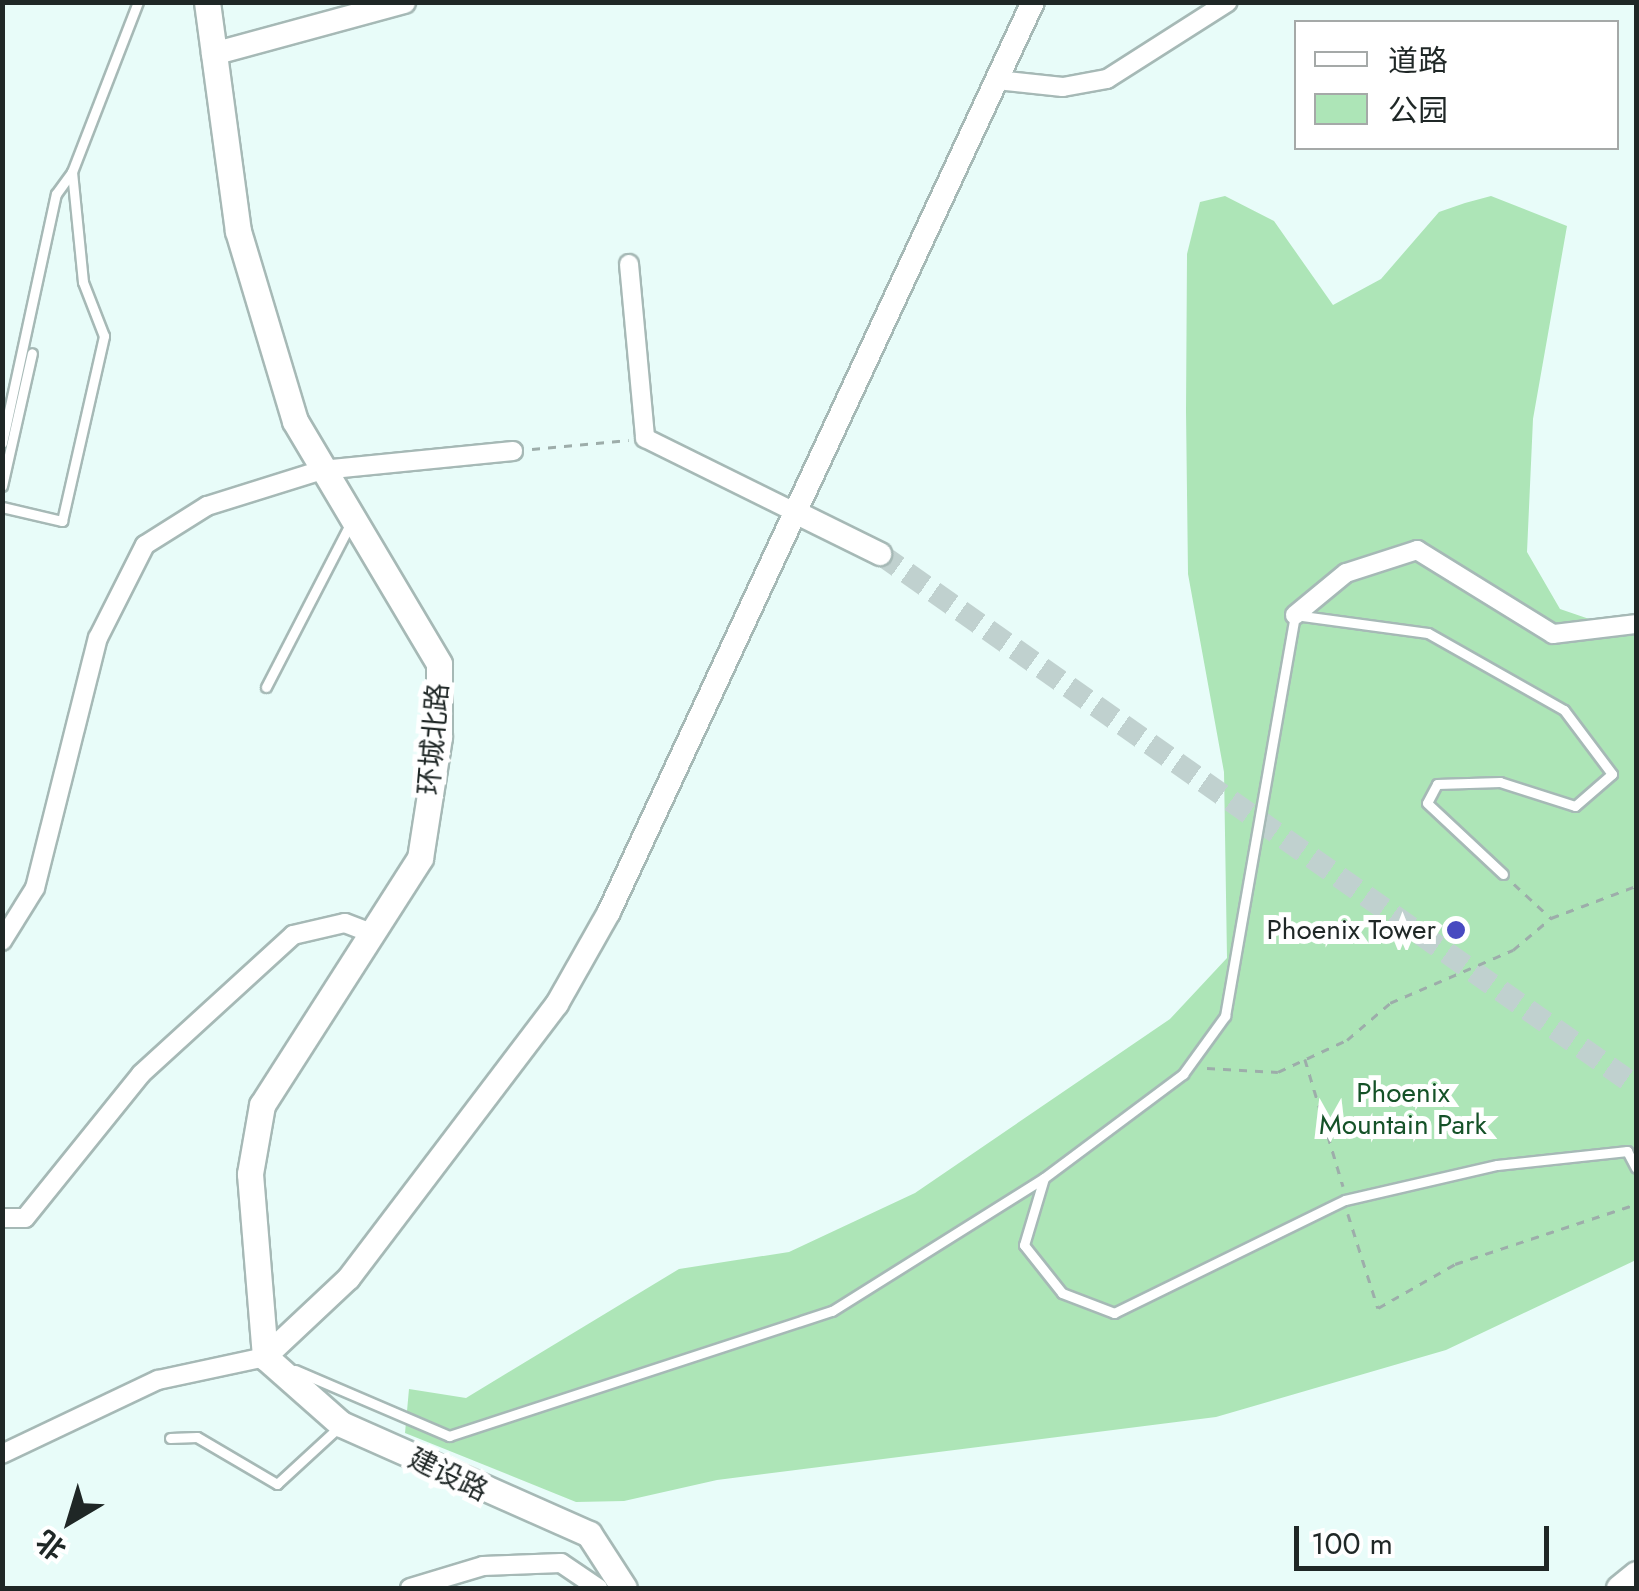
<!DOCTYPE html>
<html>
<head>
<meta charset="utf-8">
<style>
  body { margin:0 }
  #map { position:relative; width:1639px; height:1591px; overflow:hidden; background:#e8fcf9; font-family:Jost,"Noto Sans SC",sans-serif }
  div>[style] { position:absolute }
  .green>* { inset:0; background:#ade5b7 }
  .secondary-tunnel>* { height:22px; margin-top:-11px; transform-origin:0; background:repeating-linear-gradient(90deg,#c0d1cf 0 22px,transparent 0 33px) }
  .path>* { height:2.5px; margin-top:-1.25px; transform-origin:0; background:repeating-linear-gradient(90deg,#9dadaa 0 8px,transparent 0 16px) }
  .roads { filter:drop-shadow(2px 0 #a6b9b6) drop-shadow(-2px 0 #a6b9b6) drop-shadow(0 2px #a6b9b6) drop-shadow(0 -2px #a6b9b6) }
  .lane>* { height:9px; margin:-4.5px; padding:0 4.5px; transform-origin:4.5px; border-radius:4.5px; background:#fff }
  .street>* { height:18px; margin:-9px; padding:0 9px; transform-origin:9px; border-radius:9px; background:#fff }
  .secondary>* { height:22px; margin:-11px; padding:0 11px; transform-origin:11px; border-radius:11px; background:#fff }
  .primary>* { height:25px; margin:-12.5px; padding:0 12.5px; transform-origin:12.5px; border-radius:12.5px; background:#fff }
  .dots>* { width:28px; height:28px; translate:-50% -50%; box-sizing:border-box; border:5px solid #fff; border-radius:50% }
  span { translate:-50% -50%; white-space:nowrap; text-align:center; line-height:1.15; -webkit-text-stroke:10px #fff; paint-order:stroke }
  .street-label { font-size:28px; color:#1f2726 }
  .poi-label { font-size:28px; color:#1f2726 }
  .right { translate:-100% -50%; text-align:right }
  .park-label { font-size:28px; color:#155228 }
  .frame { position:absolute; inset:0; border:5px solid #1f2726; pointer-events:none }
  .legend { position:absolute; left:1294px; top:20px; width:325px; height:130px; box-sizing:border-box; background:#fff; border:2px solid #a5a9a8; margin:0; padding:12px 18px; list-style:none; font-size:30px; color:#1f2726 }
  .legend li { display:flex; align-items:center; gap:20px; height:50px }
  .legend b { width:50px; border:2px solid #a5a9a8 }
  .north { position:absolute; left:20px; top:1471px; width:100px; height:100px; -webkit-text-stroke:8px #fff; paint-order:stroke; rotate:218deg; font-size:28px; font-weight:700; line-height:40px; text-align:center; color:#1f2726 }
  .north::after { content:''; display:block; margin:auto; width:35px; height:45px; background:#1f2726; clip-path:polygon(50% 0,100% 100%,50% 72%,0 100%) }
  .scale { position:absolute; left:1294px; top:1526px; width:255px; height:45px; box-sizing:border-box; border:5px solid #1f2726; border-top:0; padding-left:12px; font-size:30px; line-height:35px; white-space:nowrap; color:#1f2726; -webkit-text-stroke:8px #fff; paint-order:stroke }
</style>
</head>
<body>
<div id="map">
  <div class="green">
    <div style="clip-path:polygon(1225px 196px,1274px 221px,1333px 305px,1381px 279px,1439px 212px,1465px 203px,1491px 196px,1567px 226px,1533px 419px,1527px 552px,1560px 609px,1636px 635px,1636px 1260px,1446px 1350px,1216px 1417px,717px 1480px,624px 1501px,576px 1502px,405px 1433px,409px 1389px,466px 1398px,679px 1269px,789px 1252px,915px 1193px,1170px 1019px,1227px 958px,1224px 772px,1188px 574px,1186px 411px,1187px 254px,1200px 202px)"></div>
  </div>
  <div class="secondary-tunnel">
    <div style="left:880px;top:554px;width:924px;rotate:35.13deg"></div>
  </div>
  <div class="path">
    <div style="left:532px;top:449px;width:97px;rotate:-5.3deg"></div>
    <div style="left:1514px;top:884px;width:50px;rotate:42.6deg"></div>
    <div style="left:1551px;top:918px;width:91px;rotate:-20.6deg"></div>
    <div style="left:1305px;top:1059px;width:133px;rotate:73.3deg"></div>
    <div style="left:1207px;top:1068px;width:71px;rotate:3.2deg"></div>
    <div style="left:1278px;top:1072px;width:76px;rotate:-24.9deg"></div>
    <div style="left:1347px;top:1040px;width:57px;rotate:-40.7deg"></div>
    <div style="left:1390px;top:1003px;width:134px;rotate:-23.3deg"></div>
    <div style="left:1513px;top:950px;width:50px;rotate:-40.1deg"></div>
    <div style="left:1348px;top:1214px;width:99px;rotate:72.3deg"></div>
    <div style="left:1378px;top:1308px;width:89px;rotate:-29.7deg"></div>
    <div style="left:1455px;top:1264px;width:191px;rotate:-18.3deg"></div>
  </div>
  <div class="roads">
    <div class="lane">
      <div style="left:2px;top:443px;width:255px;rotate:-77.8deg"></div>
      <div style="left:56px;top:194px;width:27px;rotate:-54deg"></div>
      <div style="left:2px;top:486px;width:136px;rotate:-77.3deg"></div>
      <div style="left:2px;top:507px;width:62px;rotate:13.1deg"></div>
      <div style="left:62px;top:521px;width:190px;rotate:-77.2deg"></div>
      <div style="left:104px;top:336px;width:58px;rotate:-111.3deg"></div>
      <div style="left:83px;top:282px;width:111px;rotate:-95.7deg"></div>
      <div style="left:72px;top:172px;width:182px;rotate:-68.8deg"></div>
      <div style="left:266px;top:687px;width:183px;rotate:-62.7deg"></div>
      <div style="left:1044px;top:1178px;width:174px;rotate:-36.8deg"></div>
      <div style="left:1183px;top:1074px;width:72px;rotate:-54.1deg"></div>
      <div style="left:1225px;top:1016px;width:407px;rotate:-80.1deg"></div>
      <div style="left:1295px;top:615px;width:134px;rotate:7.7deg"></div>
      <div style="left:1428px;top:633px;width:156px;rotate:29.5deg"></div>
      <div style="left:1564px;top:710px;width:80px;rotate:53.1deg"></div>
      <div style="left:1612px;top:774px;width:49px;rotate:139.1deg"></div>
      <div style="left:1575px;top:806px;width:79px;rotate:-162.3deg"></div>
      <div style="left:1500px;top:782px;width:63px;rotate:178.2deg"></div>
      <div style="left:1437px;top:784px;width:21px;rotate:118deg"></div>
      <div style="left:1427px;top:803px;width:104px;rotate:43.1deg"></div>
      <div style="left:295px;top:1370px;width:168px;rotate:23.2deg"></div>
      <div style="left:449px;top:1436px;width:403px;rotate:-18.1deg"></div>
      <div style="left:832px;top:1311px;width:250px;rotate:-32.1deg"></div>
      <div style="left:1044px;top:1178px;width:70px;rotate:106.6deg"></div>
      <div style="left:1024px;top:1245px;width:61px;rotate:51.6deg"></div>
      <div style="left:1062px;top:1293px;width:56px;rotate:21deg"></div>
      <div style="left:1114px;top:1313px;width:257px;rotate:-26.1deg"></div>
      <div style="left:1345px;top:1200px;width:156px;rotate:-13deg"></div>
      <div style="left:1497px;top:1165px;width:131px;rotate:-6.1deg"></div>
      <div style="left:1627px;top:1151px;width:19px;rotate:62deg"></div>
      <div style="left:170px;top:1438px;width:27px;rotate:-2deg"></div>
      <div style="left:197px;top:1437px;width:93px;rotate:30.4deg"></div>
      <div style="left:277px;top:1484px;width:86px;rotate:-42.6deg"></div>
    </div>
    <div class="street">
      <div style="left:997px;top:80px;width:66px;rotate:6.1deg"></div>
      <div style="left:1063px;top:87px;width:45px;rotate:-10.3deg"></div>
      <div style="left:1107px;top:79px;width:143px;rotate:-32.5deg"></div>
      <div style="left:629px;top:264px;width:175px;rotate:84.7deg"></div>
      <div style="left:645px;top:438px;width:167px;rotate:26.3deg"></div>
      <div style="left:1295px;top:615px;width:66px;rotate:-39.5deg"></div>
      <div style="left:1346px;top:573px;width:75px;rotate:-17.9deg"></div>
      <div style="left:1417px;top:550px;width:160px;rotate:31.7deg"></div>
      <div style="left:1553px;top:634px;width:84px;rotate:-6.9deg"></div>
      <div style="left:2px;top:941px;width:62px;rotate:-58.1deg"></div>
      <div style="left:35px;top:888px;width:258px;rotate:-75.9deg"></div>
      <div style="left:98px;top:638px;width:104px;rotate:-63.2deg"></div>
      <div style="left:145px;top:545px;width:73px;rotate:-32.2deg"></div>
      <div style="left:207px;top:506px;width:121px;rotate:-17.4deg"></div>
      <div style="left:322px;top:470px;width:192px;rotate:-5.7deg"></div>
      <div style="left:2px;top:1218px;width:23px"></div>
      <div style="left:25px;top:1218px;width:185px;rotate:-51.1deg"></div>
      <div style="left:141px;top:1074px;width:206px;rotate:-42.4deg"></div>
      <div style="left:293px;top:935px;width:53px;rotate:-13deg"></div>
      <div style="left:345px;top:923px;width:30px;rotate:21deg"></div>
      <div style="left:2px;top:1454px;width:173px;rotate:-25.4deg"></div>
      <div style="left:158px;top:1380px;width:109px;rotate:-12.1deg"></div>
      <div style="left:410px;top:1588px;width:76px;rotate:-16.8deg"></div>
      <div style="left:483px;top:1566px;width:78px;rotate:-2.2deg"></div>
      <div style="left:561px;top:1563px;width:45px;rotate:34deg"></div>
    </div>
    <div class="secondary">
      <div style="left:213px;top:54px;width:198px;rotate:-15.2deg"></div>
      <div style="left:795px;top:512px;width:95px;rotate:26.3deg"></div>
      <div style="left:265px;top:1357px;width:115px;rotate:-43.2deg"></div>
      <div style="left:349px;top:1278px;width:344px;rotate:-52.8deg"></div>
      <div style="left:557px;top:1004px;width:106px;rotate:-60.5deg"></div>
      <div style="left:609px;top:912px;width:1004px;rotate:-65.02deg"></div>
    </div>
    <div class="primary">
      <div style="left:207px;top:2px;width:231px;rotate:82.3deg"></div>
      <div style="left:238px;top:231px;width:198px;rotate:73.3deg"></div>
      <div style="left:295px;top:421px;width:282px;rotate:59.3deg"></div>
      <div style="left:439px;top:664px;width:73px;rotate:90deg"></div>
      <div style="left:439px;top:737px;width:122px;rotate:98.9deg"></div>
      <div style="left:420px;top:858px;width:293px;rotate:122.6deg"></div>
      <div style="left:262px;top:1105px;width:70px;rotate:99.9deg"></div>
      <div style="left:250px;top:1174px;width:184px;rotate:85.3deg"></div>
      <div style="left:265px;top:1357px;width:101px;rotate:41.4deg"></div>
      <div style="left:341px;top:1424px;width:271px;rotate:23.9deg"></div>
      <div style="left:589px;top:1534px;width:64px;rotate:57.1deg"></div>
      <div style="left:1619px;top:1588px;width:22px;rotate:-39deg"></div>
    </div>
  </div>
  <div class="dots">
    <div style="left:1456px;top:930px;background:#484ac0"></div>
  </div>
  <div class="street-label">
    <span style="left:434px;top:739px;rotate:-85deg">环城北路</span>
    <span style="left:448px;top:1475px;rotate:26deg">建设路</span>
  </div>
  <div class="poi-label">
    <span class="right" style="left:1436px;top:930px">Phoenix Tower</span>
  </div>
  <div class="park-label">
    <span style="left:1403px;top:1109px">Phoenix<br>Mountain Park</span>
  </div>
  <div class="frame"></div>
  <ul class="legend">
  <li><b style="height:12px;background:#fff"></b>道路</li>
  <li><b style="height:28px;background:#ade5b7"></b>公园</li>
  </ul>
  <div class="north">北</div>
  <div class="scale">100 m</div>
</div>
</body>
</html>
